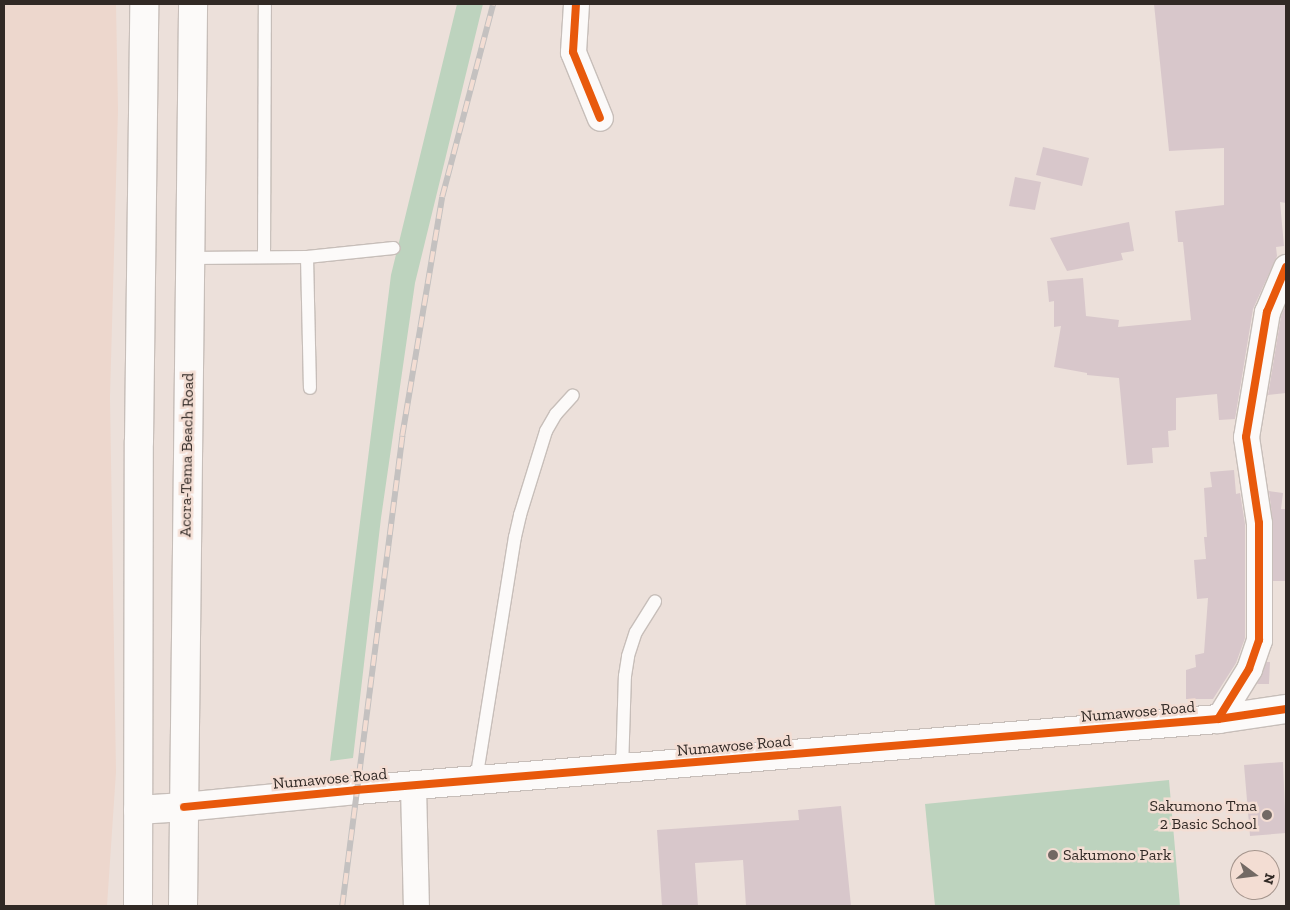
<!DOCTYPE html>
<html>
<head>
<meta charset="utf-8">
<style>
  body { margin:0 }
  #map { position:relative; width:1290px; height:910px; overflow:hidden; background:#ece0da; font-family:"Zilla Slab",serif }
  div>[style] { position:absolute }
  .built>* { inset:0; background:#edd7cd }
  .green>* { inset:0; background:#bdd3be }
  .building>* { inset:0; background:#d8c7cb }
  .roads { filter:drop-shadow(1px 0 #c7beb9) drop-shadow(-1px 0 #c7beb9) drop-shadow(0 1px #c7beb9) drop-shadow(0 -1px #c7beb9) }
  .lane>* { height:12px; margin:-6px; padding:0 6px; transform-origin:6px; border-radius:6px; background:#fcfaf9 }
  .street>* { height:25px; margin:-12.5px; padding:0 12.5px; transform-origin:12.5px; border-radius:12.5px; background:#fcfaf9 }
  .secondary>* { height:28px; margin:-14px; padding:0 14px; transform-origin:14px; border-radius:14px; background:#fcfaf9 }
  .primary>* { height:28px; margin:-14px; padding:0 14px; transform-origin:14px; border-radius:14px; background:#fcfaf9 }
  .rail>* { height:5.5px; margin-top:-2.75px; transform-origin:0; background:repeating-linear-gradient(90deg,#f3ddd3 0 11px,#c4c1c0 0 22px); box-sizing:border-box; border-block:1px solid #c4c1c0 }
  .cycleway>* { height:8px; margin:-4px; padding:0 4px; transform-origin:4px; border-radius:4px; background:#e8590c }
  .dots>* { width:14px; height:14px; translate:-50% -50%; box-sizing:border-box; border:2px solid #f3ddd3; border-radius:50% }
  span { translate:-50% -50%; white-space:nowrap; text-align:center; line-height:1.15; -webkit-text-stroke:5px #f3ddd3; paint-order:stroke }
  .street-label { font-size:16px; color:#312925 }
  .poi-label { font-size:16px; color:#312925 }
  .right { translate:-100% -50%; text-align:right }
  .left { translate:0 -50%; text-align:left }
  .frame { position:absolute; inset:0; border:5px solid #312925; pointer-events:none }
  .north { position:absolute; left:1230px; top:850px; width:50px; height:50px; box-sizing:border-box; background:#f3ddd3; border:1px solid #a5958d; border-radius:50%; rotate:105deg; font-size:14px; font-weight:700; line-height:20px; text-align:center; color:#312925 }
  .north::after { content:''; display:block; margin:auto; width:18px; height:22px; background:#726964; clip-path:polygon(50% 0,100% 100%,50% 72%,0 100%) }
</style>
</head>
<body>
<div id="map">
  <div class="built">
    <div style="clip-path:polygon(4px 4px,116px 4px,118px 110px,110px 397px,116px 772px,107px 906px,4px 906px)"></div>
  </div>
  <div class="green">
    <div style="clip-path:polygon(457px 4px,483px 4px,415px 283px,381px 518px,353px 758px,330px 761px,391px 275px)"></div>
    <div style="clip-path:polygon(1169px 780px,1180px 906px,935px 906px,925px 804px)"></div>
  </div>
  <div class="building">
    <div style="clip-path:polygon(1154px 4px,1286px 4px,1286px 203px,1280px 202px,1284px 246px,1276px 247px,1277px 256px,1253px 309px,1235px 419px,1219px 420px,1217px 394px,1176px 398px,1176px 430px,1168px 431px,1169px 447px,1152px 448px,1153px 463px,1127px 465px,1119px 378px,1087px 375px,1087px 373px,1054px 367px,1061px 326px,1054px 327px,1054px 301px,1049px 302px,1047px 281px,1083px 278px,1086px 316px,1119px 320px,1118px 327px,1191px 320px,1183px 242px,1178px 242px,1175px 211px,1224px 205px,1224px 148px,1169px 151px)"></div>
    <div style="clip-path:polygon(1043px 147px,1089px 158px,1082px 186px,1036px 175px)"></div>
    <div style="clip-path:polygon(1015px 177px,1041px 182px,1035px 210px,1009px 206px)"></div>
    <div style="clip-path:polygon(1129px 222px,1134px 251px,1121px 253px,1123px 260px,1067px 271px,1050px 238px)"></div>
    <div style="clip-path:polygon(1286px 305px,1286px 393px,1268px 395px,1281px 316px)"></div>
    <div style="clip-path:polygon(1234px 470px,1236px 494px,1240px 493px,1245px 524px,1245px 638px,1236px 663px,1213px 699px,1186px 699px,1186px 670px,1196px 667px,1195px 655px,1204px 653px,1208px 598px,1197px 599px,1194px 560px,1206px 559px,1204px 537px,1207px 537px,1204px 488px,1212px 487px,1210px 472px)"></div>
    <div style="clip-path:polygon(1269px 491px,1283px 493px,1281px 509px,1286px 509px,1286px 581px,1273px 581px,1273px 523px)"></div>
    <div style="clip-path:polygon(1266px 662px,1270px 662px,1269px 684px,1257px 684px)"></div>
    <div style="clip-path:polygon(1283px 762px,1286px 833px,1250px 836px,1244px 765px)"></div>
    <div style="clip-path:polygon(841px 806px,851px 906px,746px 906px,743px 860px,695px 863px,698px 906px,662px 906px,657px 830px,799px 820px,798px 810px)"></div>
  </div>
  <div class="roads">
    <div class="lane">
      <div style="left:264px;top:257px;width:253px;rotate:-89.8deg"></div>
      <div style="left:307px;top:257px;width:131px;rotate:88.7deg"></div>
      <div style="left:191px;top:258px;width:116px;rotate:-0.5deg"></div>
      <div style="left:307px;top:257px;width:87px;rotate:-5.9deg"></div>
      <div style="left:622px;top:769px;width:93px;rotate:-88.2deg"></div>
      <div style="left:625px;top:676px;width:20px;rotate:-81deg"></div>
      <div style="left:628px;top:656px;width:25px;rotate:-72deg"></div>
      <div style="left:636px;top:632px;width:36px;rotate:-58deg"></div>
      <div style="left:476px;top:780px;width:246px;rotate:-80.9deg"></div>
      <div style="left:515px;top:537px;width:23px;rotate:-77deg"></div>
      <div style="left:520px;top:515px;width:88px;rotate:-72.8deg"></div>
      <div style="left:546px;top:431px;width:20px;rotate:-60deg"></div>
      <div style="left:556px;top:414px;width:25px;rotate:-48deg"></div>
    </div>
    <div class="street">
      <div style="left:576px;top:4px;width:48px;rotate:93.6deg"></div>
      <div style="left:573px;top:52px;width:71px;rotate:67.8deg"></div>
      <div style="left:1218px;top:719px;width:59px;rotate:-58.2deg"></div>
      <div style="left:1249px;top:669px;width:31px;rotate:-71deg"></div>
      <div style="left:1259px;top:640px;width:117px;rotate:-90deg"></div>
      <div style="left:1259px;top:523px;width:87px;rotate:-98.6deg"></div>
      <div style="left:1246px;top:437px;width:127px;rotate:-80.5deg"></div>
      <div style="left:1267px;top:312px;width:49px;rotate:-67.1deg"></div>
      <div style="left:413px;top:786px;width:120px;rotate:88.6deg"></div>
    </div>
    <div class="secondary">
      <div style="left:184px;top:807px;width:173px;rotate:-5.6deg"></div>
      <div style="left:356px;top:790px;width:865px;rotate:-4.71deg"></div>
      <div style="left:1218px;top:719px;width:69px;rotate:-8.4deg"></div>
    </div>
    <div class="primary">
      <div style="left:138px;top:810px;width:46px;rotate:-3.7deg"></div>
      <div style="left:138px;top:906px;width:465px;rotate:-89.9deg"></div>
      <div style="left:139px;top:441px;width:437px;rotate:-89.3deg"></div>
      <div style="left:183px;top:906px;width:902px;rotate:-89.36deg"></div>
    </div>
  </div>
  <div class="rail">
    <div style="left:342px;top:906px;width:474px;rotate:-82.7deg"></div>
    <div style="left:402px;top:436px;width:242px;rotate:-80.5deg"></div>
    <div style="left:442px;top:197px;width:200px;rotate:-75.2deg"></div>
  </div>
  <div class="cycleway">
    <div style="left:576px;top:4px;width:48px;rotate:93.6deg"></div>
    <div style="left:573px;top:52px;width:71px;rotate:67.8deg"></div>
    <div style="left:1218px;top:719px;width:59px;rotate:-58.2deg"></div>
    <div style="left:1249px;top:669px;width:31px;rotate:-71deg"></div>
    <div style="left:1259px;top:640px;width:117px;rotate:-90deg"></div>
    <div style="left:1259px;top:523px;width:87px;rotate:-98.6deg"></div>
    <div style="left:1246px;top:437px;width:127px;rotate:-80.5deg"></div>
    <div style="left:1267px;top:312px;width:49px;rotate:-67.1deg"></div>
    <div style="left:184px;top:807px;width:173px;rotate:-5.6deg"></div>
    <div style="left:356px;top:790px;width:865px;rotate:-4.71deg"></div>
    <div style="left:1218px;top:719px;width:69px;rotate:-8.4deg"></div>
  </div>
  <div class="dots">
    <div style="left:1267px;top:815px;background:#726964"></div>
    <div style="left:1053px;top:855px;background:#726964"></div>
  </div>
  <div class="street-label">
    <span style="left:187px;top:455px;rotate:-89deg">Accra-Tema Beach Road</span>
    <span style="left:1138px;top:712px;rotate:-5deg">Numawose Road</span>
    <span style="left:734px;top:746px;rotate:-5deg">Numawose Road</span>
    <span style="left:330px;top:779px;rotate:-5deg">Numawose Road</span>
  </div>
  <div class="poi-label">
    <span class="right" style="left:1257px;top:815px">Sakumono Tma<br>2 Basic School</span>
    <span class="left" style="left:1063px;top:855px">Sakumono Park</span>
  </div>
  <div class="frame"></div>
  <div class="north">N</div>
</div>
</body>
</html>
